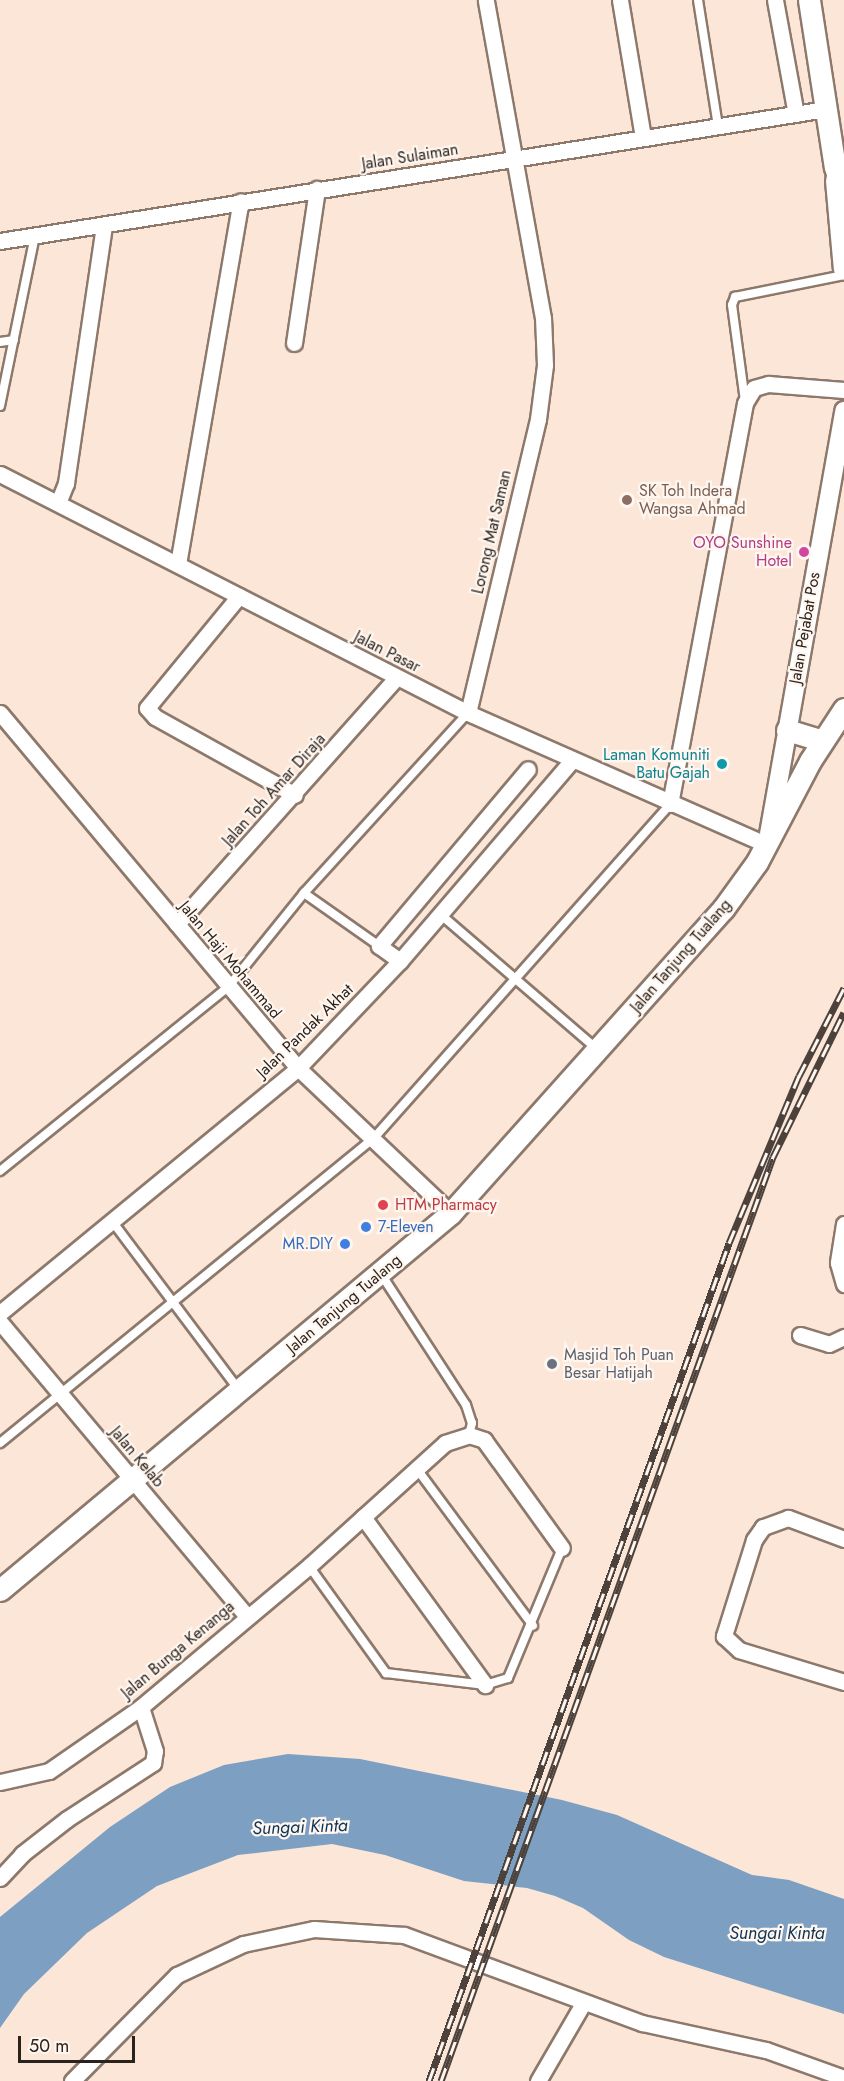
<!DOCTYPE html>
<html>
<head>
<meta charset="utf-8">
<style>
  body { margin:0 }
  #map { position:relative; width:844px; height:2081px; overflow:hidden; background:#fce6d7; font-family:Jost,sans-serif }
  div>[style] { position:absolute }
  .water>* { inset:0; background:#7d9fc2 }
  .roads { filter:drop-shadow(2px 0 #8d796c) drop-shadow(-2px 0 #8d796c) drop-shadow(0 2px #8d796c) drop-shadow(0 -2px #8d796c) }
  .service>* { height:8px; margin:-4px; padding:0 4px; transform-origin:4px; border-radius:4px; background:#fff }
  .minor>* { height:15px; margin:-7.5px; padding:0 7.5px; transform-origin:7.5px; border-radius:7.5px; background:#fff }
  .tertiary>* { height:18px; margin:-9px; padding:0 9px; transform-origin:9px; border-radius:9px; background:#fff }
  .secondary>* { height:21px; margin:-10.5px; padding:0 10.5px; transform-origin:10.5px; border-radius:10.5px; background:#fff }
  .rail>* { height:7px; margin-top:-3.5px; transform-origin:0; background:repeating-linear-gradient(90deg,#fff6f0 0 14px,#4c423b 0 28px); box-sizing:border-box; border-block:2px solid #4c423b }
  .dots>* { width:16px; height:16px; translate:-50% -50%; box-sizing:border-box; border:3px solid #fff6f0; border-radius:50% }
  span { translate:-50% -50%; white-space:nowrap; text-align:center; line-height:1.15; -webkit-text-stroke:4.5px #fff6f0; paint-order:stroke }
  .street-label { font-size:16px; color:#2a221c }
  .education-label { font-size:16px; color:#785e54 }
  .left { translate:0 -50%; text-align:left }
  .hotel-label { font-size:16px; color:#b23c85 }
  .right { translate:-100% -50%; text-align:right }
  .culture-label { font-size:16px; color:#0d838f }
  .health-label { font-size:16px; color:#be3a42 }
  .shop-label { font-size:16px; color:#366cbe }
  .worship-label { font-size:16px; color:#5b616d }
  .water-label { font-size:18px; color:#0d3456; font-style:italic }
  .scale { position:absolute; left:18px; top:2036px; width:117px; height:27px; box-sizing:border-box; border:3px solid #2a221c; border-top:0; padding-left:8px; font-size:18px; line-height:21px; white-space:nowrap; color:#2a221c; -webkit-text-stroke:4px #fff6f0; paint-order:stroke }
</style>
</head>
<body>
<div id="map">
  <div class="water">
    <div style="clip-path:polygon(288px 1754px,360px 1759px,562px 1800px,617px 1815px,752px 1875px,789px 1880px,844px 1899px,844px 2014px,664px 1957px,629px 1940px,583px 1908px,555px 1896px,527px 1888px,464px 1881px,385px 1855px,332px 1844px,238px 1855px,157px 1886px,87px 1933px,24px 1994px,0 2028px,0 1917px,110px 1827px,170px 1787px,224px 1765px)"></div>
  </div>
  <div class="roads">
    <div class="service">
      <div style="left:698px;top:0;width:128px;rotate:81deg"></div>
      <div style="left:0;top:342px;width:14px;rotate:-8deg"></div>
      <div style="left:745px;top:401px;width:97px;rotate:-97.7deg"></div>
      <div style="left:732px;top:305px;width:9px;rotate:-69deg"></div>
      <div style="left:735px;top:297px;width:111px;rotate:-11.4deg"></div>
      <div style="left:0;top:406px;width:175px;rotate:-78.4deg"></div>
      <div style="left:304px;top:893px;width:92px;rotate:35.2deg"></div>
      <div style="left:440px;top:914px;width:206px;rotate:40.7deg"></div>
      <div style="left:0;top:1171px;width:294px;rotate:-38.9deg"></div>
      <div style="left:229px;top:986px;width:119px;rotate:-51.1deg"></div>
      <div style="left:304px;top:893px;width:244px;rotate:-47.7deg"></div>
      <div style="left:112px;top:1221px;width:211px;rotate:53.1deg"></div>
      <div style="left:381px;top:1274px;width:156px;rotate:57deg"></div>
      <div style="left:466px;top:1405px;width:19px;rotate:72deg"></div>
      <div style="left:472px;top:1423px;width:12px;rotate:104deg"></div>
      <div style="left:0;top:1443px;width:481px;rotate:-39.2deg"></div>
      <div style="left:373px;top:1139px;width:448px;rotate:-48.4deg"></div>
      <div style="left:417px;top:1469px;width:195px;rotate:53.5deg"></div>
      <div style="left:309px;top:1566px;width:132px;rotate:54.3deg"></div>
      <div style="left:386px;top:1673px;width:100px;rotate:6.9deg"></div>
      <div style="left:485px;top:1685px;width:24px;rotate:-17deg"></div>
      <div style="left:508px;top:1678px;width:141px;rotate:-67.4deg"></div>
    </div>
    <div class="minor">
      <div style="left:620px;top:0;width:140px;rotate:80.5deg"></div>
      <div style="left:775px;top:0;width:116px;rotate:79.6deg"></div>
      <div style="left:0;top:241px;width:836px;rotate:-9.08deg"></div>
      <div style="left:294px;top:343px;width:156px;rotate:-81.5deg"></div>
      <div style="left:0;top:474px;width:525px;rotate:27.05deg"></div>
      <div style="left:468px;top:713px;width:327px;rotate:23.8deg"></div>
      <div style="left:58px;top:503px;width:22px;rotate:-68deg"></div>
      <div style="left:66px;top:483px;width:261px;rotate:-81.6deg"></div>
      <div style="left:178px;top:564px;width:368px;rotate:-80.2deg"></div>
      <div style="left:239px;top:596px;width:145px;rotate:129.4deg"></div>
      <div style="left:147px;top:708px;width:12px;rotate:48deg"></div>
      <div style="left:155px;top:717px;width:160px;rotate:29.1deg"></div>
      <div style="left:0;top:713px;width:463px;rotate:50deg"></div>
      <div style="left:298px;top:1068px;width:211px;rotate:43.5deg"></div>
      <div style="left:468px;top:713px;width:302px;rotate:-76.6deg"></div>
      <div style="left:538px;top:419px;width:54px;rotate:-82.6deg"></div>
      <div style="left:545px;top:365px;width:47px;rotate:-92.4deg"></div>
      <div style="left:543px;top:318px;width:323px;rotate:-100.2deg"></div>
      <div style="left:670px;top:804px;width:408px;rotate:-79.4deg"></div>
      <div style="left:745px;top:403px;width:17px;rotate:-59deg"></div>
      <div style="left:754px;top:388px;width:15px;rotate:-16deg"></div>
      <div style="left:768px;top:384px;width:76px;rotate:4.5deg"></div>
      <div style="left:177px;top:924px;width:329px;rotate:-48.3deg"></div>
      <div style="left:400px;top:961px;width:26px;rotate:-144deg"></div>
      <div style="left:379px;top:946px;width:231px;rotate:-49.9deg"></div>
      <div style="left:844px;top:1224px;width:39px;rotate:99deg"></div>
      <div style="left:838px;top:1263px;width:22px;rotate:74deg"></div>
      <div style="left:0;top:1313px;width:386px;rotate:-39.4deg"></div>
      <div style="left:298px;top:1068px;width:148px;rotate:-46.4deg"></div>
      <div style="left:400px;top:961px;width:265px;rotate:-49.4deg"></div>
      <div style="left:0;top:1322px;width:384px;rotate:50deg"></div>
      <div style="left:800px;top:1335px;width:30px;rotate:17deg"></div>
      <div style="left:829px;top:1344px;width:17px;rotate:-25deg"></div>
      <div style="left:363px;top:1517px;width:208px;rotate:54deg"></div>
      <div style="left:844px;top:1539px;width:60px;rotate:-159.4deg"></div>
      <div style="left:788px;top:1518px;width:27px;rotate:160deg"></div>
      <div style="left:763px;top:1527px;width:16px;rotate:125deg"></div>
      <div style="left:754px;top:1540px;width:101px;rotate:107.4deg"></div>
      <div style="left:724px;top:1636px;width:21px;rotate:43deg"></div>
      <div style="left:739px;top:1650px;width:110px;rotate:16.9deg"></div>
      <div style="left:0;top:1782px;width:50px;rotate:-12.7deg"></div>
      <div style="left:49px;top:1771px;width:112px;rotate:-34.8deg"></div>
      <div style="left:141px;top:1707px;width:219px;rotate:-40deg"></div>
      <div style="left:309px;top:1566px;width:183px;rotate:-42.1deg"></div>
      <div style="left:445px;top:1443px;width:25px;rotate:-18deg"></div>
      <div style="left:469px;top:1435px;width:16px;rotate:18deg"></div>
      <div style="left:484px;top:1440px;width:133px;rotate:54.2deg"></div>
      <div style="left:0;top:1878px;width:33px;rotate:-47deg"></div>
      <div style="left:22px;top:1854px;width:57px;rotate:-37.9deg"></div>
      <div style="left:67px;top:1819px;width:103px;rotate:-33.1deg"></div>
      <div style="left:153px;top:1763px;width:12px;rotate:-81deg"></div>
      <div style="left:155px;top:1751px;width:46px;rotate:-107.7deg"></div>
      <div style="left:72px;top:2081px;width:149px;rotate:-45.3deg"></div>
      <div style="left:177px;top:1975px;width:73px;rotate:-25.2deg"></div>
      <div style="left:243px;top:1944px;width:73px;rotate:-11.9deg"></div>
      <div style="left:314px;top:1929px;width:90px;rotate:3.8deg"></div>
      <div style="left:404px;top:1935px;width:254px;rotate:20.3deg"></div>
      <div style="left:642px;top:2023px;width:127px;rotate:12.3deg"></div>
      <div style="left:766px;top:2050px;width:83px;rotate:19.7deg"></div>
      <div style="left:538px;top:2081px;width:91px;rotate:-59.8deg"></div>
    </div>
    <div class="tertiary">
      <div style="left:769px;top:834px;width:430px;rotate:-79.9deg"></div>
    </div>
    <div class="secondary">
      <div style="left:809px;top:0;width:169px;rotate:81.2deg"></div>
      <div style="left:835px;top:167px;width:30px;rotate:73deg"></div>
      <div style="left:836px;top:180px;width:89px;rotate:84.9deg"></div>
      <div style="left:787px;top:730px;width:37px;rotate:17deg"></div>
      <div style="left:0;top:1590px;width:588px;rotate:-39.89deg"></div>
      <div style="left:451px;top:1213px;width:408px;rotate:-48.2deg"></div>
      <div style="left:723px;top:909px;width:58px;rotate:-54.1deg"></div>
      <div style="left:757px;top:862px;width:114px;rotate:-62.3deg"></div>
      <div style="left:810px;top:761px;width:62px;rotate:-56.8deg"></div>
    </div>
  </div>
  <div class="rail">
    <div style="left:429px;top:2081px;width:890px;rotate:-70.3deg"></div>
    <div style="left:729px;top:1243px;width:181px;rotate:-67.3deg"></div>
    <div style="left:799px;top:1076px;width:99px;rotate:-62.9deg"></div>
    <div style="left:441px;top:2081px;width:982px;rotate:-70.24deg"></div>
    <div style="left:773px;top:1157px;width:161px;rotate:-63.9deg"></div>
  </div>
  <div class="dots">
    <div style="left:627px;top:500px;background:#8d6e63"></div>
    <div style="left:804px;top:552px;background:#d1479c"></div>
    <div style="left:722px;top:764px;background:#0f9aa8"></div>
    <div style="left:383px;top:1205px;background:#e0444e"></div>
    <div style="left:366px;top:1227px;background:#3f7fe0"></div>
    <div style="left:345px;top:1244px;background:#3f7fe0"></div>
    <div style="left:552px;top:1364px;background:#6b7280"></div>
  </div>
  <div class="street-label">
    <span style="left:410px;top:157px;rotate:-9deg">Jalan Sulaiman</span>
    <span style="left:492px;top:532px;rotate:-77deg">Lorong Mat Saman</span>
    <span style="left:805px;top:628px;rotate:-80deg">Jalan Pejabat Pos</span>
    <span style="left:387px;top:652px;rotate:27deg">Jalan Pasar</span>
    <span style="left:274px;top:790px;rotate:-48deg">Jalan Toh Amar Diraja</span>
    <span style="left:681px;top:956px;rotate:-49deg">Jalan Tanjung Tualang</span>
    <span style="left:230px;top:960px;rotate:50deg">Jalan Haji Mohammad</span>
    <span style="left:305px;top:1031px;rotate:-44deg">Jalan Pandak Akhat</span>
    <span style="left:344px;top:1304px;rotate:-40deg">Jalan Tanjung Tualang</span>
    <span style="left:137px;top:1457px;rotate:50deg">Jalan Kelab</span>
    <span style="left:178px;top:1650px;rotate:-40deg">Jalan Bunga Kenanga</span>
  </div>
  <div class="education-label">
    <span class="left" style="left:639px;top:500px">SK Toh Indera<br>Wangsa Ahmad</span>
  </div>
  <div class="hotel-label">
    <span class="right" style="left:792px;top:552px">OYO Sunshine<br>Hotel</span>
  </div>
  <div class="culture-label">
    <span class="right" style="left:710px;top:764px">Laman Komuniti<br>Batu Gajah</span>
  </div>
  <div class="health-label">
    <span class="left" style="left:395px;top:1205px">HTM Pharmacy</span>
  </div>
  <div class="shop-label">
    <span class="left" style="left:378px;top:1227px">7-Eleven</span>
    <span class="right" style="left:333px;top:1244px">MR.DIY</span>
  </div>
  <div class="worship-label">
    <span class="left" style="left:564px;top:1364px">Masjid Toh Puan<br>Besar Hatijah</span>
  </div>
  <div class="water-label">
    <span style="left:300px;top:1827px;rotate:-2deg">Sungai Kinta</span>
    <span style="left:777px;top:1933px">Sungai Kinta</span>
  </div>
  <div class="scale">50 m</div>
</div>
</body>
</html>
